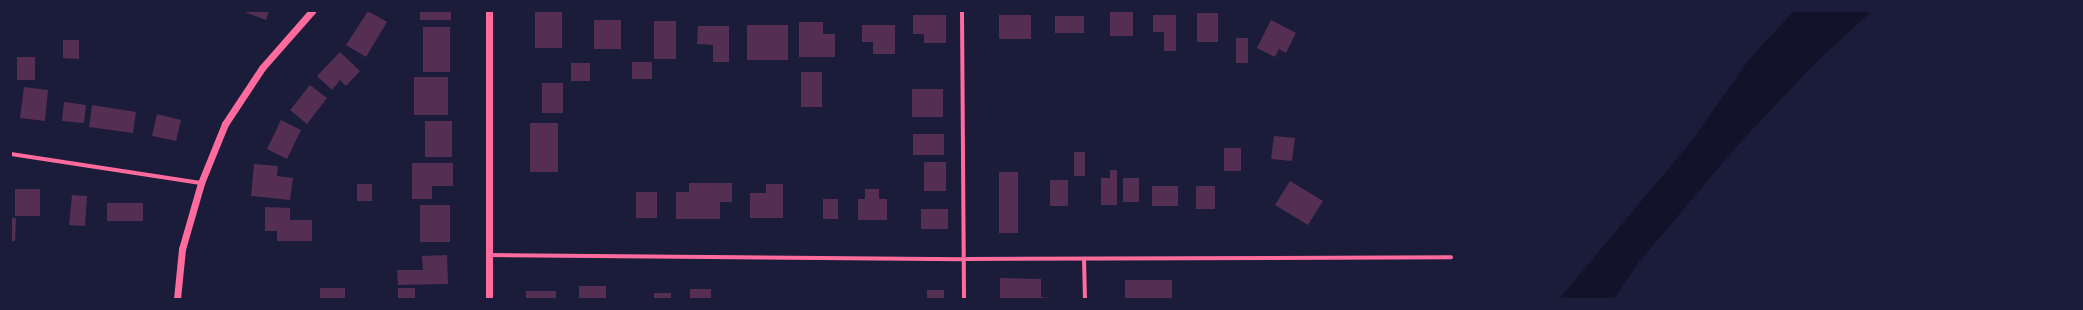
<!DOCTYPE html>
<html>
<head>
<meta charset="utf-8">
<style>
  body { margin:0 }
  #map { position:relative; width:2083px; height:310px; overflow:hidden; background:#1b1b3a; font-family:Karla,sans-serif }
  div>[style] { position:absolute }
  .water>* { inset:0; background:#12122b }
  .building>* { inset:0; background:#542f53 }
  .minor>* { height:4px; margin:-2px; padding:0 2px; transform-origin:2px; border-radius:2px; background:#ff6b9d }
  .tertiary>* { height:7px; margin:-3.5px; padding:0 3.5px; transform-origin:3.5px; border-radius:3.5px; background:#ff6b9d }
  span { translate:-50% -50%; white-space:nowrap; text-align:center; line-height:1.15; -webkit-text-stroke:3px #1b1b3a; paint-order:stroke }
  .frame { position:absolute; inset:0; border:12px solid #1b1b3a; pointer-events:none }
</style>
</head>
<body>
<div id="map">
  <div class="water">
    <div style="clip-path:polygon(1794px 11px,1872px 11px,1816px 62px,1737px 146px,1638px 263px,1614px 299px,1559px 299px,1690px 143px,1751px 57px)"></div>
  </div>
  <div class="building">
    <div style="clip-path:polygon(242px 11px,269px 11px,266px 20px)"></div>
    <div style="clip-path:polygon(368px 11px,387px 22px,366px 57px,346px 45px)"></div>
    <div style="clip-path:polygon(420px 11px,451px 11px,451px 20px,420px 20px)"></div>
    <div style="clip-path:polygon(535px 11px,562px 11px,562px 48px,535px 48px)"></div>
    <div style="clip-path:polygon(1110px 12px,1133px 12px,1133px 36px,1110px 36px)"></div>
    <div style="clip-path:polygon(1197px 13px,1218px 13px,1218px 42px,1197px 42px)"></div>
    <div style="clip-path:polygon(913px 15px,946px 15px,946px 43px,924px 43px,924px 34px,913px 34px)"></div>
    <div style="clip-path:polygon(999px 15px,1031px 15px,1031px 39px,999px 39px)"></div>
    <div style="clip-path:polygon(1153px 15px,1176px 15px,1176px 51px,1164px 51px,1164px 32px,1153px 32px)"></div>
    <div style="clip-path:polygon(1055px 16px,1084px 16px,1084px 33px,1055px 33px)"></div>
    <div style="clip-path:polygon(594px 20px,621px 20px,621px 49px,594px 49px)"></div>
    <div style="clip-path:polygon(1271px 20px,1296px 33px,1286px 53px,1279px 49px,1275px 57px,1257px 48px)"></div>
    <div style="clip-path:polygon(654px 21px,676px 21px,676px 59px,654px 59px)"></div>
    <div style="clip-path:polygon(799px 22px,823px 22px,823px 34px,835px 34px,835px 57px,799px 57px)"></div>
    <div style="clip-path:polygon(747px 25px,788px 25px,788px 60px,747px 60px)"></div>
    <div style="clip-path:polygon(862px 25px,895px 25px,895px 54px,873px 54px,873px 42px,862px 42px)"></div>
    <div style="clip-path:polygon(698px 26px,729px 26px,729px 62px,713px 62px,713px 45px,697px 44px)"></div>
    <div style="clip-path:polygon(423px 27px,450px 27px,450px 72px,423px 72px)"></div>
    <div style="clip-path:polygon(1236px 38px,1248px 38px,1248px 63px,1236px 63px)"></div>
    <div style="clip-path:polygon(63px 40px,79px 40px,79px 59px,63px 58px)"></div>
    <div style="clip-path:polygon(340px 52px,360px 71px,346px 86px,340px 80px,332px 90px,317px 76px)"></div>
    <div style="clip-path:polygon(17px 57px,35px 57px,35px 80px,17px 80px)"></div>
    <div style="clip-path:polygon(632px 62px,652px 62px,652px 79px,632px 79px)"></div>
    <div style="clip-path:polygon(571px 63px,590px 63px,590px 81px,571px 81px)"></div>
    <div style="clip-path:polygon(801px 72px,822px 72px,822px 107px,801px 107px)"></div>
    <div style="clip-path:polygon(414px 77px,448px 77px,448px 115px,414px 115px)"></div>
    <div style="clip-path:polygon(542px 83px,563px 83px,563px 113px,542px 113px)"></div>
    <div style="clip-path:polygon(310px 85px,327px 98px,307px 124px,290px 110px)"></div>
    <div style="clip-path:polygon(24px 87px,48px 90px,45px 121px,20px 118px)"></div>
    <div style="clip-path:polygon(912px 89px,943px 89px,943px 117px,912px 117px)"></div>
    <div style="clip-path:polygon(64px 102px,86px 105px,84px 123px,62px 121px)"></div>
    <div style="clip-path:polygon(92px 105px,136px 112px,133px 133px,89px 127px)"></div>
    <div style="clip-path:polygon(157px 114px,181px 120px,176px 141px,152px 136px)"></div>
    <div style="clip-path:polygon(281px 120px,301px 130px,287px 159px,267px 149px)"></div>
    <div style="clip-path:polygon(425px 121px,452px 121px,452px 157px,425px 157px)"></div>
    <div style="clip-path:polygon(530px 123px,558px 123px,558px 172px,530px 172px)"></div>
    <div style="clip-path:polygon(913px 134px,944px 134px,944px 155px,913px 155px)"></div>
    <div style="clip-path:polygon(1274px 136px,1295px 138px,1292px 161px,1271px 159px)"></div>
    <div style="clip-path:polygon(1224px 148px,1241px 148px,1241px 171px,1224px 171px)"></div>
    <div style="clip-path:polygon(1074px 152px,1085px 152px,1085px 176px,1074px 176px)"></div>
    <div style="clip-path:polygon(924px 162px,946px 162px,946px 191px,924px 191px)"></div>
    <div style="clip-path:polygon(412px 163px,453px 163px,453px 186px,432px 186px,432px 199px,412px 199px)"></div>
    <div style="clip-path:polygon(254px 164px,278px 166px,277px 176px,293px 178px,290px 200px,251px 196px)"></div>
    <div style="clip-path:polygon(1110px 170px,1117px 170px,1117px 205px,1101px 205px,1101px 178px,1110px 178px)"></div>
    <div style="clip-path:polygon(999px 172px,1018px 172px,1018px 233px,999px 233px)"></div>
    <div style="clip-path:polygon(1123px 178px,1139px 178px,1139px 202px,1123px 202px)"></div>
    <div style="clip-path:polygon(1050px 180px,1068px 180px,1068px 206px,1050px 206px)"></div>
    <div style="clip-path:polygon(1290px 181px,1323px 201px,1308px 225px,1275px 205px)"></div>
    <div style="clip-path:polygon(689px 183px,732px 183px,732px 202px,720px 202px,720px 219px,676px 219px,676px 192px,689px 192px)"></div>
    <div style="clip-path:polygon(357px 184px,372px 184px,372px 201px,357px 201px)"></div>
    <div style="clip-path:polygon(766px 184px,783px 184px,783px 218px,750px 218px,750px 193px,766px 193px)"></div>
    <div style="clip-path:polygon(1152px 186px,1178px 186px,1178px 206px,1152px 206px)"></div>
    <div style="clip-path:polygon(1196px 186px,1215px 186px,1215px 209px,1196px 209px)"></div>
    <div style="clip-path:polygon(15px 189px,40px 189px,40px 216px,15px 216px)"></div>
    <div style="clip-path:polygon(865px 189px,879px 189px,879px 199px,887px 199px,887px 220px,858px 220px,858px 199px,865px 199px)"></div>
    <div style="clip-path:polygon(636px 192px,657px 192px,657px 218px,636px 218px)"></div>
    <div style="clip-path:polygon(72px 195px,87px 196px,85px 226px,69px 225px)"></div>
    <div style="clip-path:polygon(823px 199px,838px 199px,838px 219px,823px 219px)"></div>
    <div style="clip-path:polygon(107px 203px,143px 203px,143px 221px,107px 221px)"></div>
    <div style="clip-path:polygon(420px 205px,450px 205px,450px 242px,420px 242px)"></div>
    <div style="clip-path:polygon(265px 207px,290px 208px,290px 220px,312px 220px,312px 241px,277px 241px,277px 231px,265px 231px)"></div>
    <div style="clip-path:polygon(921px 209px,948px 209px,948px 229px,921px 229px)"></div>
    <div style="clip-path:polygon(11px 218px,16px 218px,15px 241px,11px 241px)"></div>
    <div style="clip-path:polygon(447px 255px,448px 284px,398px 285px,397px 270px,423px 270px,422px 256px)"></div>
    <div style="clip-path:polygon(1000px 278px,1041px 279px,1041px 297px,1061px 299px,1000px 299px)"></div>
    <div style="clip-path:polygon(1125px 280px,1172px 280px,1172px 299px,1125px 299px)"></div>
    <div style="clip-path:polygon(579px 286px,606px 286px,606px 299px,579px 299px)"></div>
    <div style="clip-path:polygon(320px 288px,345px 288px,345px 299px,320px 299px)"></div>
    <div style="clip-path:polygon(398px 288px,415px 288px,415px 299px,398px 299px)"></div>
    <div style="clip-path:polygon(690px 289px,711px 289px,711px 299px,690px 299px)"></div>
    <div style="clip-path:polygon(927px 290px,944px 290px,944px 299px,927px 299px)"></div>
    <div style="clip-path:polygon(526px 291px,556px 291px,556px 299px,526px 299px)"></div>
    <div style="clip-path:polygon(654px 293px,671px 293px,671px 299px,654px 299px)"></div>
  </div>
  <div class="minor">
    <div style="left:962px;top:11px;width:288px;rotate:89.6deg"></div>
    <div style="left:11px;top:154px;width:192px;rotate:8.7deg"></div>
    <div style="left:489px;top:255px;width:474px;rotate:0.5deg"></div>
    <div style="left:963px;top:259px;width:488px;rotate:-0.2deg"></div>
    <div style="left:1084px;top:259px;width:40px;rotate:88.6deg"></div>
  </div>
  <div class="tertiary">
    <div style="left:177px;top:299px;width:50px;rotate:-84.3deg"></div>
    <div style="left:182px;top:249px;width:69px;rotate:-73.9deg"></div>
    <div style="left:201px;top:183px;width:64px;rotate:-67.9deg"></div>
    <div style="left:225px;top:124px;width:67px;rotate:-56.5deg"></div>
    <div style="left:262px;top:68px;width:76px;rotate:-48.7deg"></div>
    <div style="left:489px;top:299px;width:288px;rotate:-90deg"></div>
  </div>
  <div class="frame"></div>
</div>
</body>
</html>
